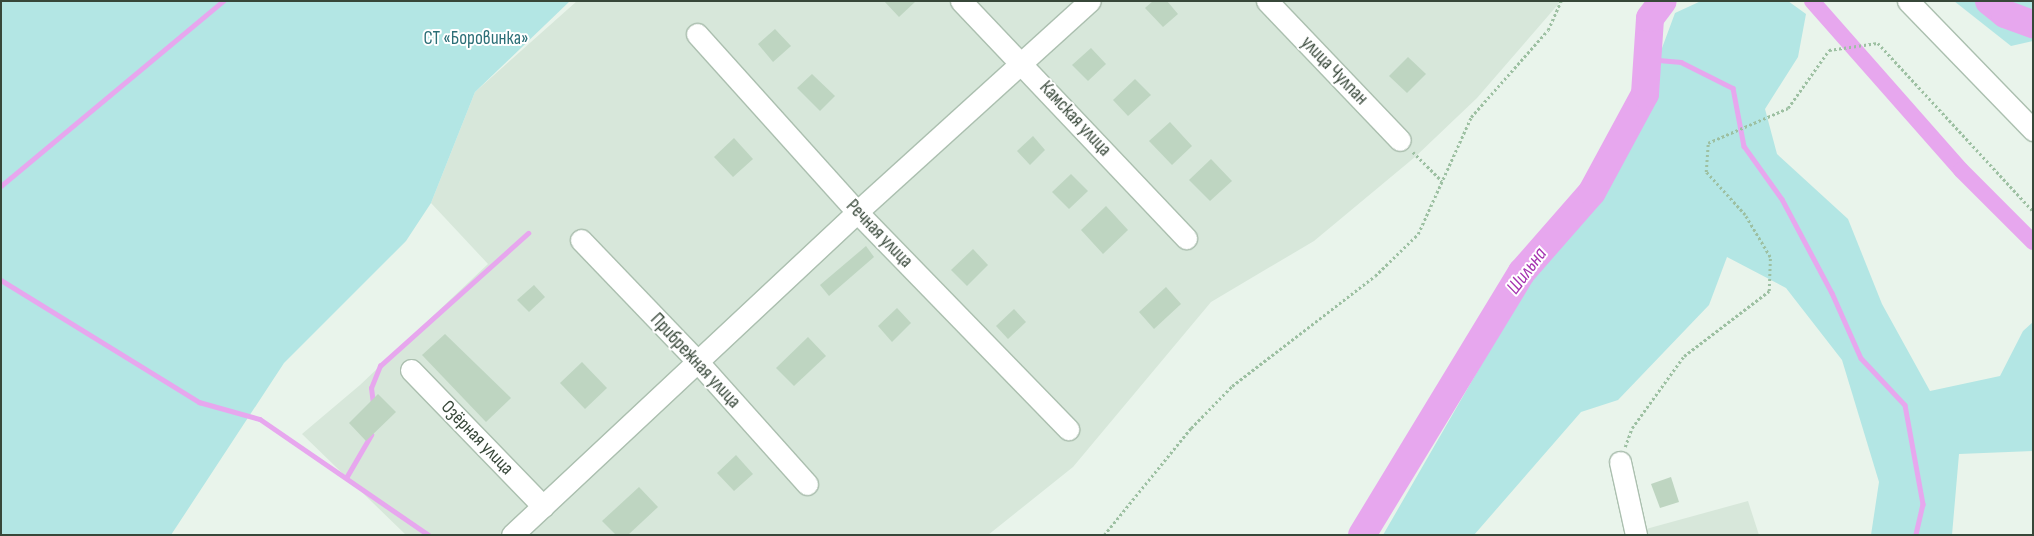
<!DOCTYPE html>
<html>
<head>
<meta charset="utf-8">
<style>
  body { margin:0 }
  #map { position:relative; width:2034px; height:536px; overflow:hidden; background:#e9f4eb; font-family:"Sofia Sans Condensed",sans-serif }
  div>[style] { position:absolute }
  .residential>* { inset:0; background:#d7e7da }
  .green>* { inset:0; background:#b3e6e4 }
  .stream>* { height:4.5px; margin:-2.25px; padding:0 2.25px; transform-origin:2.25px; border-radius:2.25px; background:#e7a7ee }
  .canal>* { height:16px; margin:-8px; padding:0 8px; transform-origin:8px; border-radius:8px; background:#e7a7ee }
  .river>* { height:28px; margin:-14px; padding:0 14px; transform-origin:14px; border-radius:14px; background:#e7a7ee }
  .building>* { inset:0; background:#bed5c1 }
  .path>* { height:2.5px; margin-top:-1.25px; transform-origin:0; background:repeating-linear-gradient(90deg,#9dc0a2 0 2.5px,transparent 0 5px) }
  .roads { filter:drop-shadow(1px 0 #abbfaf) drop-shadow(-1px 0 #abbfaf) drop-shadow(0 1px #abbfaf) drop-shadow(0 -1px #abbfaf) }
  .minor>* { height:21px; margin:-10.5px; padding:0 10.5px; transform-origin:10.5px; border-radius:10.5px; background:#fff }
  span { translate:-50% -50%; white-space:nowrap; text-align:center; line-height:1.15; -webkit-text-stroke:4px #fff; paint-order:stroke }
  .park-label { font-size:19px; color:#2c6f77 }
  .street-label { font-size:19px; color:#374739 }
  .water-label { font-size:20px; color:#a533b0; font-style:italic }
  .frame { position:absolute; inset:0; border:2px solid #374739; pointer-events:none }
</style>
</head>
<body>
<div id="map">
  <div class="residential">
    <div style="clip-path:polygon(577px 1px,1561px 1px,1477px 98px,1415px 157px,1314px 241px,1211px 302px,1073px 467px,988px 535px,406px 535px,302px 434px,360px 385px,488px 264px,431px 203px,475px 92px)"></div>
    <div style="clip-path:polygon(1748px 501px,1759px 535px,1648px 535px,1646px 529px)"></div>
  </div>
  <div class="green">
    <div style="clip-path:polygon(1px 1px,570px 1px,475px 92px,431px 203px,406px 241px,284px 363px,171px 535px,1px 535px)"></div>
    <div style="clip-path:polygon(1701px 1px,1788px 1px,1806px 14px,1798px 57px,1765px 109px,1777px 154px,1848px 219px,1882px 304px,1930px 391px,2000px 376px,2023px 331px,2033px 322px,2033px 451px,1959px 454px,1952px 535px,1871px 535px,1879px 482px,1842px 360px,1786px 288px,1727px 257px,1709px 305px,1618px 400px,1581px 412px,1474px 535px,1383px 535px,1533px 275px,1598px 196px,1645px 94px,1675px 13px)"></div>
    <div style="clip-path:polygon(1954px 1px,2033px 1px,2033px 41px,2011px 46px)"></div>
  </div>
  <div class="stream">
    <div style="left:1647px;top:59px;width:34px;rotate:5deg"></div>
    <div style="left:1681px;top:62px;width:58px;rotate:26.6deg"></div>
    <div style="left:1733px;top:88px;width:59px;rotate:79.3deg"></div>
    <div style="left:1744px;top:146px;width:65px;rotate:54.4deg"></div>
    <div style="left:1782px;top:199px;width:106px;rotate:62deg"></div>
    <div style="left:1832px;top:293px;width:71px;rotate:66deg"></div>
    <div style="left:1861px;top:358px;width:64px;rotate:46.9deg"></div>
    <div style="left:1905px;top:405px;width:101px;rotate:79.7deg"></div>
    <div style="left:1923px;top:504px;width:32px;rotate:103deg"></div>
    <div style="left:1px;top:186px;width:289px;rotate:-39.8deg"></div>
    <div style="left:1px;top:280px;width:233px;rotate:31.6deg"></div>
    <div style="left:199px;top:402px;width:63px;rotate:15.6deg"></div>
    <div style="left:260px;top:419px;width:205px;rotate:34.5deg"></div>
    <div style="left:373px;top:404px;width:16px;rotate:-97deg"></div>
    <div style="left:371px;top:388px;width:24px;rotate:-68deg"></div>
    <div style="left:380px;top:366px;width:199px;rotate:-41.9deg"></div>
    <div style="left:346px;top:478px;width:50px;rotate:-59.8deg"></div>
  </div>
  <div class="canal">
    <div style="left:1812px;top:1px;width:225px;rotate:48.6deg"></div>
    <div style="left:1961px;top:170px;width:102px;rotate:45deg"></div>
  </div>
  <div class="river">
    <div style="left:1989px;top:1px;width:21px;rotate:39deg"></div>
    <div style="left:2005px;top:14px;width:30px;rotate:20deg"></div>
    <div style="left:1362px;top:535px;width:308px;rotate:-58.7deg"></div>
    <div style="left:1522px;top:272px;width:106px;rotate:-48.8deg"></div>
    <div style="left:1592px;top:192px;width:111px;rotate:-61.6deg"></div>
    <div style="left:1645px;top:94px;width:76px;rotate:-86.2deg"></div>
    <div style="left:1650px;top:18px;width:21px;rotate:-53deg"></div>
  </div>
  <div class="building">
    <div style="clip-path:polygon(884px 1px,916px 1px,899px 17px)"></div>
    <div style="clip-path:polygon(1153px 1px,1167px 1px,1178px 14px,1163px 27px,1145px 8px)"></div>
    <div style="clip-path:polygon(775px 29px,791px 46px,773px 62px,758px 44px)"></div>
    <div style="clip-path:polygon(1091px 48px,1106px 64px,1088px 81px,1072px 65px)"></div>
    <div style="clip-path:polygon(1408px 57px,1426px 74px,1407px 93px,1389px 76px)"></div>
    <div style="clip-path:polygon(812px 74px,835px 96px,820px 111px,797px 88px)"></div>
    <div style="clip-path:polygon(1135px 79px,1151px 95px,1128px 116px,1113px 100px)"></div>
    <div style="clip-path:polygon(1170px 122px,1192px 146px,1172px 165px,1149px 141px)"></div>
    <div style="clip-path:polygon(1033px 136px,1045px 150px,1030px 165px,1017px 151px)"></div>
    <div style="clip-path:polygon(734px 138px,753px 159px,733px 177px,714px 157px)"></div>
    <div style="clip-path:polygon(1211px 159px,1232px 181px,1210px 201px,1189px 180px)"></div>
    <div style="clip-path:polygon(1071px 174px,1088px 191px,1069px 209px,1052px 192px)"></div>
    <div style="clip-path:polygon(1106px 206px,1128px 230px,1103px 254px,1081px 230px)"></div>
    <div style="clip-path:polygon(866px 246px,874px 257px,829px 296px,820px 285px)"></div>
    <div style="clip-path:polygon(973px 249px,988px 265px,967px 286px,951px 270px)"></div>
    <div style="clip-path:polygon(534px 285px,545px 297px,529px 312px,517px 300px)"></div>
    <div style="clip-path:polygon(1166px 287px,1181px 304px,1154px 329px,1139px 312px)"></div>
    <div style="clip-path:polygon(897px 308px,911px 323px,892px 342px,878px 326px)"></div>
    <div style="clip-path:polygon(1014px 309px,1026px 322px,1008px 339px,996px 326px)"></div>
    <div style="clip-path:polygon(445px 334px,511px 398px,486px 422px,422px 355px)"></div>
    <div style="clip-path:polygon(808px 337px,826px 356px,794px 386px,776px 368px)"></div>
    <div style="clip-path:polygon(582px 362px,607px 388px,585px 409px,560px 383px)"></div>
    <div style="clip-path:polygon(378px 394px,396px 412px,366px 441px,349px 423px)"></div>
    <div style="clip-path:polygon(736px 455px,753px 474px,734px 491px,717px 473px)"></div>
    <div style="clip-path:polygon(1671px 477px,1679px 502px,1660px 508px,1651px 484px)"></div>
    <div style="clip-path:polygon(639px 487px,658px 507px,628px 535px,616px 535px,602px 521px)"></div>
  </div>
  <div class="path">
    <div style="left:1413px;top:152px;width:41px;rotate:45deg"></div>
    <div style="left:1625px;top:447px;width:20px;rotate:-70deg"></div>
    <div style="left:1632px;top:428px;width:89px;rotate:-54.2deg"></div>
    <div style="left:1684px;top:356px;width:107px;rotate:-37.4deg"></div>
    <div style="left:1769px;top:291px;width:34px;rotate:-88deg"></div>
    <div style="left:1770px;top:257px;width:49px;rotate:-120.8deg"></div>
    <div style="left:1745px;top:215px;width:58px;rotate:-132.2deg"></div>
    <div style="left:1706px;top:172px;width:29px;rotate:-86deg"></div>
    <div style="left:1708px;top:143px;width:87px;rotate:-23.6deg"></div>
    <div style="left:1788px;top:108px;width:71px;rotate:-54.7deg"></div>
    <div style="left:1829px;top:50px;width:49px;rotate:-8.1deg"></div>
    <div style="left:1878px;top:43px;width:229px;rotate:47.3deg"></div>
    <div style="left:1104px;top:535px;width:138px;rotate:-50.9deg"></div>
    <div style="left:1191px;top:428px;width:59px;rotate:-45.7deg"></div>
    <div style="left:1232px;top:386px;width:180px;rotate:-37.6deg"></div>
    <div style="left:1375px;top:276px;width:60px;rotate:-44.3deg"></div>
    <div style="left:1418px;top:234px;width:128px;rotate:-65.6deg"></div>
    <div style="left:1471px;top:117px;width:116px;rotate:-48.5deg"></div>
    <div style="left:1548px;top:30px;width:32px;rotate:-66deg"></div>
  </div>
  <div class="roads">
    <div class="minor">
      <div style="left:961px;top:1px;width:327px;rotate:46.5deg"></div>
      <div style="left:1267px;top:1px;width:192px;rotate:46.3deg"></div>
      <div style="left:1908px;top:1px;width:180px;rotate:45.9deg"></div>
      <div style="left:697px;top:34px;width:239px;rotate:48deg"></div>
      <div style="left:857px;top:212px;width:303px;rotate:45.8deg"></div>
      <div style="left:581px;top:240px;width:168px;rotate:46.2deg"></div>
      <div style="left:697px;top:361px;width:165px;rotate:48.2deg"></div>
      <div style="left:411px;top:370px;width:190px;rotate:45.9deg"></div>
      <div style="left:1620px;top:462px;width:75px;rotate:77.6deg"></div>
      <div style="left:512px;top:535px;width:473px;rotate:-43.1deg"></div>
      <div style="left:857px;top:212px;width:314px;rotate:-42.2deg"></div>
    </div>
  </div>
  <div class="park-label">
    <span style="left:476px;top:39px">СТ «Боровинка»</span>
  </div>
  <div class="street-label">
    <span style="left:1334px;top:71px;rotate:46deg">улица Чулпан</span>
    <span style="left:1075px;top:119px;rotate:47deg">Камская улица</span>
    <span style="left:879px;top:234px;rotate:46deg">Речная улица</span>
    <span style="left:695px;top:361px;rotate:47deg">Прибрежная улица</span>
    <span style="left:477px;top:438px;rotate:46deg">Озёрная улица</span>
  </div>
  <div class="water-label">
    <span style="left:1527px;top:271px;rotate:-53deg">Шильна</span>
  </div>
  <div class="frame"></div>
</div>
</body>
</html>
